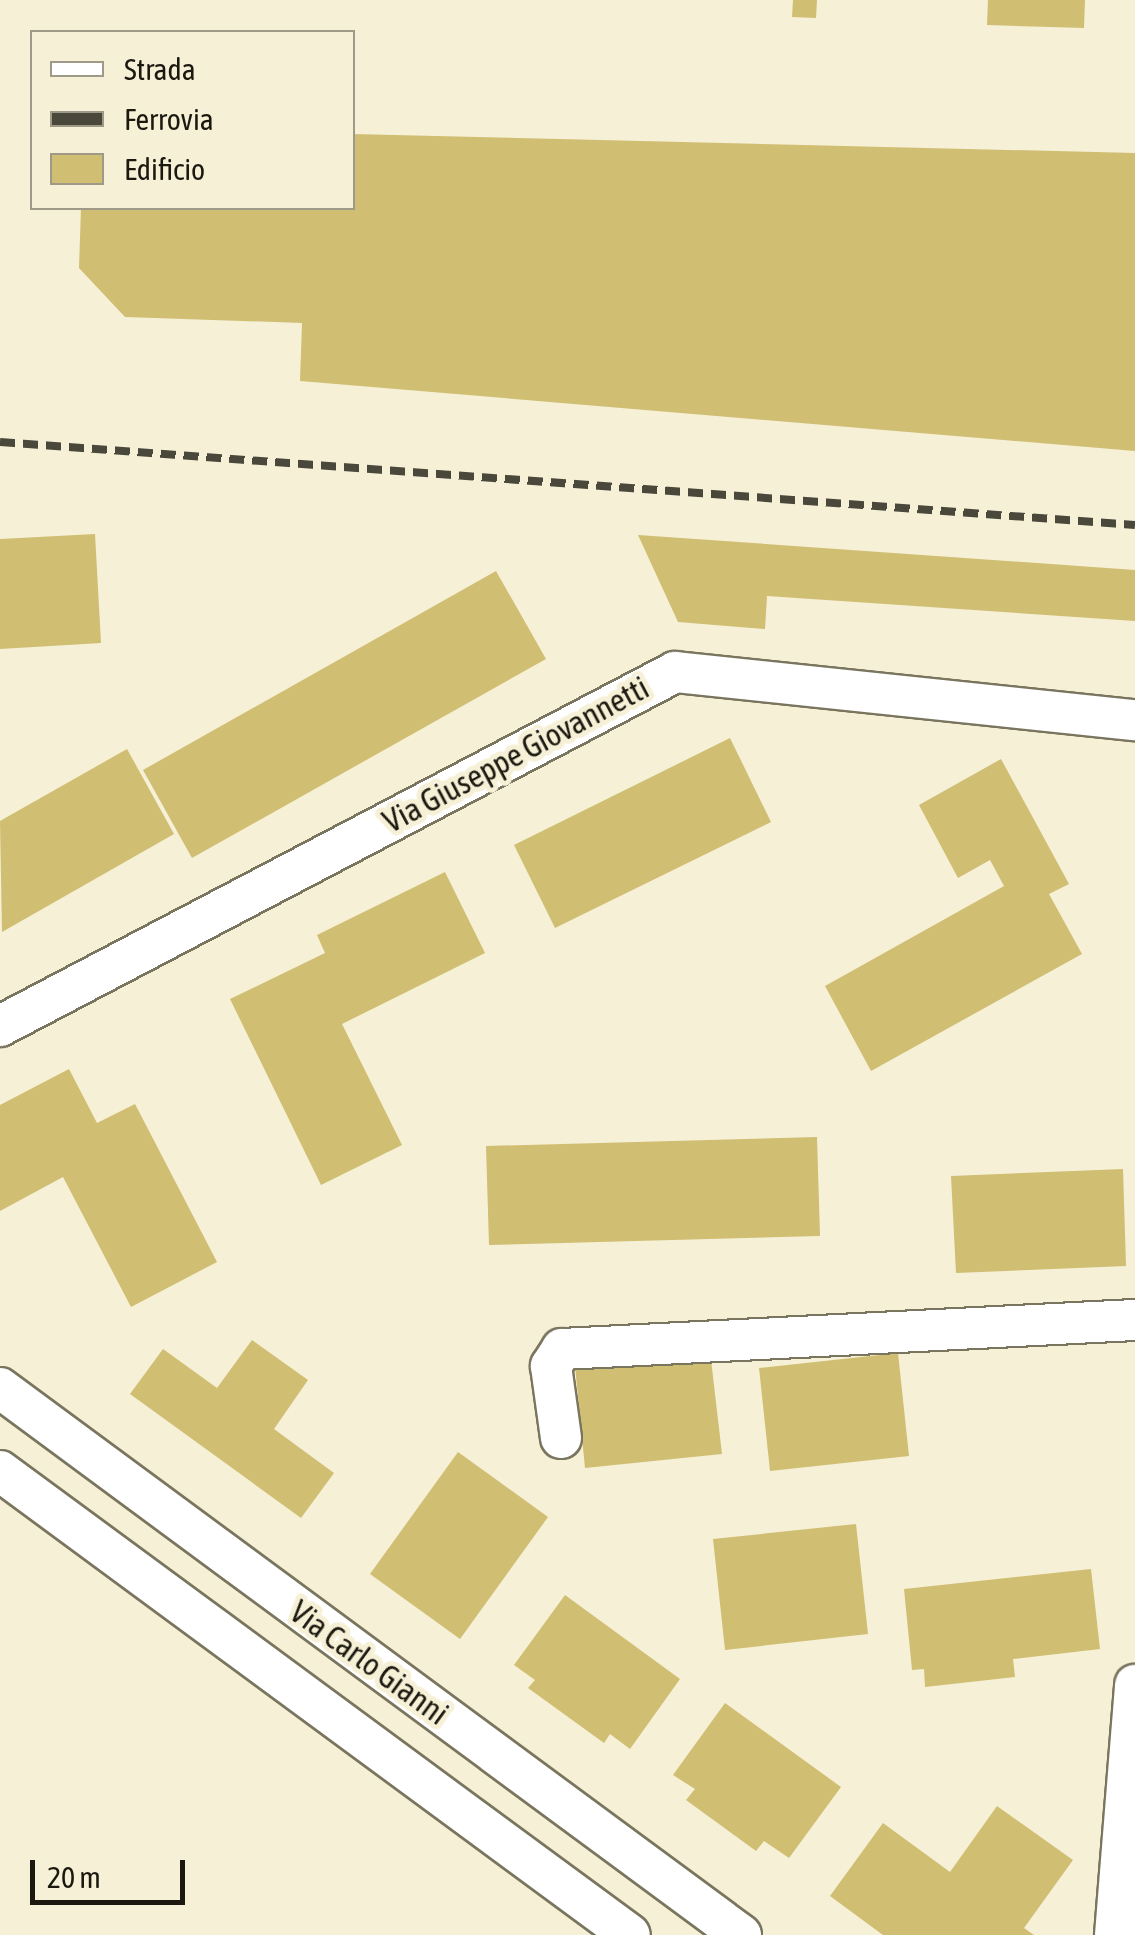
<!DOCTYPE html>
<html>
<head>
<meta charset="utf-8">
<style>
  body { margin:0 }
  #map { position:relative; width:1135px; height:1935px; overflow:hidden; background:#f6f0d7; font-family:"Asap Condensed",sans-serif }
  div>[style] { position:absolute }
  .building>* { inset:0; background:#d0be72 }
  .roads { filter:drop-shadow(2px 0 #7a755e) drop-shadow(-2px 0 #7a755e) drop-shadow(0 2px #7a755e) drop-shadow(0 -2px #7a755e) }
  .minor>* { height:40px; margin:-20px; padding:0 20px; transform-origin:20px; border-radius:20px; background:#fff }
  .rail>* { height:8px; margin-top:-4px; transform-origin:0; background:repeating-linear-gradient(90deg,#4a473b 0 15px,transparent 0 23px) }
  span { translate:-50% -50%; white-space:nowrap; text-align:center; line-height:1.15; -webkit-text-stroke:10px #f6f0d7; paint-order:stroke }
  .street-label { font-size:32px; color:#1a180f }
  .legend { position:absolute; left:30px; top:30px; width:325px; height:180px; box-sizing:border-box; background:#f6f0d7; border:2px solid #9e9a87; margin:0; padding:12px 18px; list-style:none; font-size:30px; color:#1a180f }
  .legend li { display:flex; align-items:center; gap:20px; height:50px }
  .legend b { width:50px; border:2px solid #9e9a87 }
  .scale { position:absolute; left:30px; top:1860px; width:155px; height:45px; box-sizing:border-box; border:5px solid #1a180f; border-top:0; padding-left:12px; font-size:30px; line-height:35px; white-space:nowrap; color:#1a180f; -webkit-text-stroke:8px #f6f0d7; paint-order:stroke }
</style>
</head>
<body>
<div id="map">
  <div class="building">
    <div style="clip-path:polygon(793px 0,817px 0,816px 18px,792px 17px)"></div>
    <div style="clip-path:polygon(988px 0,1085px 0,1084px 28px,987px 25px)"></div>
    <div style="clip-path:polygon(352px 134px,1135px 153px,1135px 451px,300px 381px,302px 323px,125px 317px,79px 268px,81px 208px,352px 208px)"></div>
    <div style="clip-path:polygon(95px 534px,101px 643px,0 649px,0 539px)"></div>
    <div style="clip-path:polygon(638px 535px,1135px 570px,1135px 621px,767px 596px,765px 629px,678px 622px)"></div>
    <div style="clip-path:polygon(496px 571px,546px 659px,192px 858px,143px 770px)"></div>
    <div style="clip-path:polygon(730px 738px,771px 822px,555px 928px,514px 845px)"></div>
    <div style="clip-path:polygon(127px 749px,174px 834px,2px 932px,0 821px)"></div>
    <div style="clip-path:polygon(1001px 759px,1069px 884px,1049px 894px,1082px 954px,871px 1071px,825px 986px,1004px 886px,990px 860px,958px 878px,919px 805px)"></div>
    <div style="clip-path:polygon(445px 872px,485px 953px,342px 1024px,402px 1145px,321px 1185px,230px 999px,325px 953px,317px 935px)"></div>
    <div style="clip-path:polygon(69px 1069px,97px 1123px,135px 1104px,217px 1262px,131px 1307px,63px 1177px,0 1211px,0 1105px)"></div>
    <div style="clip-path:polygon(817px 1137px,820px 1236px,489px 1245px,486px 1146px)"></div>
    <div style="clip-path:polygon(1123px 1169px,1126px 1266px,956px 1273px,951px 1176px)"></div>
    <div style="clip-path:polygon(252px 1340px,308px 1380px,274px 1429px,334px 1473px,301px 1518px,130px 1394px,163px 1349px,217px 1388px)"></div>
    <div style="clip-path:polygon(710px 1351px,722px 1454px,585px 1468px,575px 1366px)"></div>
    <div style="clip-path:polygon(898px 1353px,909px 1456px,770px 1471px,759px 1368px)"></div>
    <div style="clip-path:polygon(458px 1452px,548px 1517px,460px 1639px,370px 1574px)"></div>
    <div style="clip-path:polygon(856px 1524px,868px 1634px,725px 1650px,713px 1539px)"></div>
    <div style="clip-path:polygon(1091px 1569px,1100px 1649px,1013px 1659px,1015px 1677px,925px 1687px,924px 1669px,912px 1670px,904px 1589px)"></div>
    <div style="clip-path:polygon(565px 1595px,680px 1679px,630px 1749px,610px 1734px,604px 1743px,528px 1688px,535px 1680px,514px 1665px)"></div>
    <div style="clip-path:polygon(725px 1703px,841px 1787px,789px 1858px,764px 1841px,756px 1851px,686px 1800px,695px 1789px,673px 1775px)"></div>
    <div style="clip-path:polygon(997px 1806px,1073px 1860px,1024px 1928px,1034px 1935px,883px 1935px,830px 1896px,883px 1823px,950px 1872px)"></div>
  </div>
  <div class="roads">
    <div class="minor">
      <div style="left:0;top:1026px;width:762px;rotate:-27.67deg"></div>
      <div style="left:675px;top:672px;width:462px;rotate:6deg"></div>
      <div style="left:0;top:1388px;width:921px;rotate:36.43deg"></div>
      <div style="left:561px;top:1438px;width:73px;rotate:-97.9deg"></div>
      <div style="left:551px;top:1366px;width:20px;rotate:-57deg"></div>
      <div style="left:562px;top:1349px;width:574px;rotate:-2.9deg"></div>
      <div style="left:0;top:1471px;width:782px;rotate:36.37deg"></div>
      <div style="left:1115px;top:1935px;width:251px;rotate:-85.4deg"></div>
    </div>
  </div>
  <div class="rail">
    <div style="left:0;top:442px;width:1138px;rotate:4.18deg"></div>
  </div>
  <div class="street-label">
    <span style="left:516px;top:755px;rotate:-28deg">Via Giuseppe Giovannetti</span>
    <span style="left:369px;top:1663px;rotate:36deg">Via Carlo Gianni</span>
  </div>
  <ul class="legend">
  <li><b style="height:12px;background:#fff"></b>Strada</li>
  <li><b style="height:12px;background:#4a473b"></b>Ferrovia</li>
  <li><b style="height:28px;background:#d0be72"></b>Edificio</li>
  </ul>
  <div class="scale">20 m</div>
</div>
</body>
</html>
